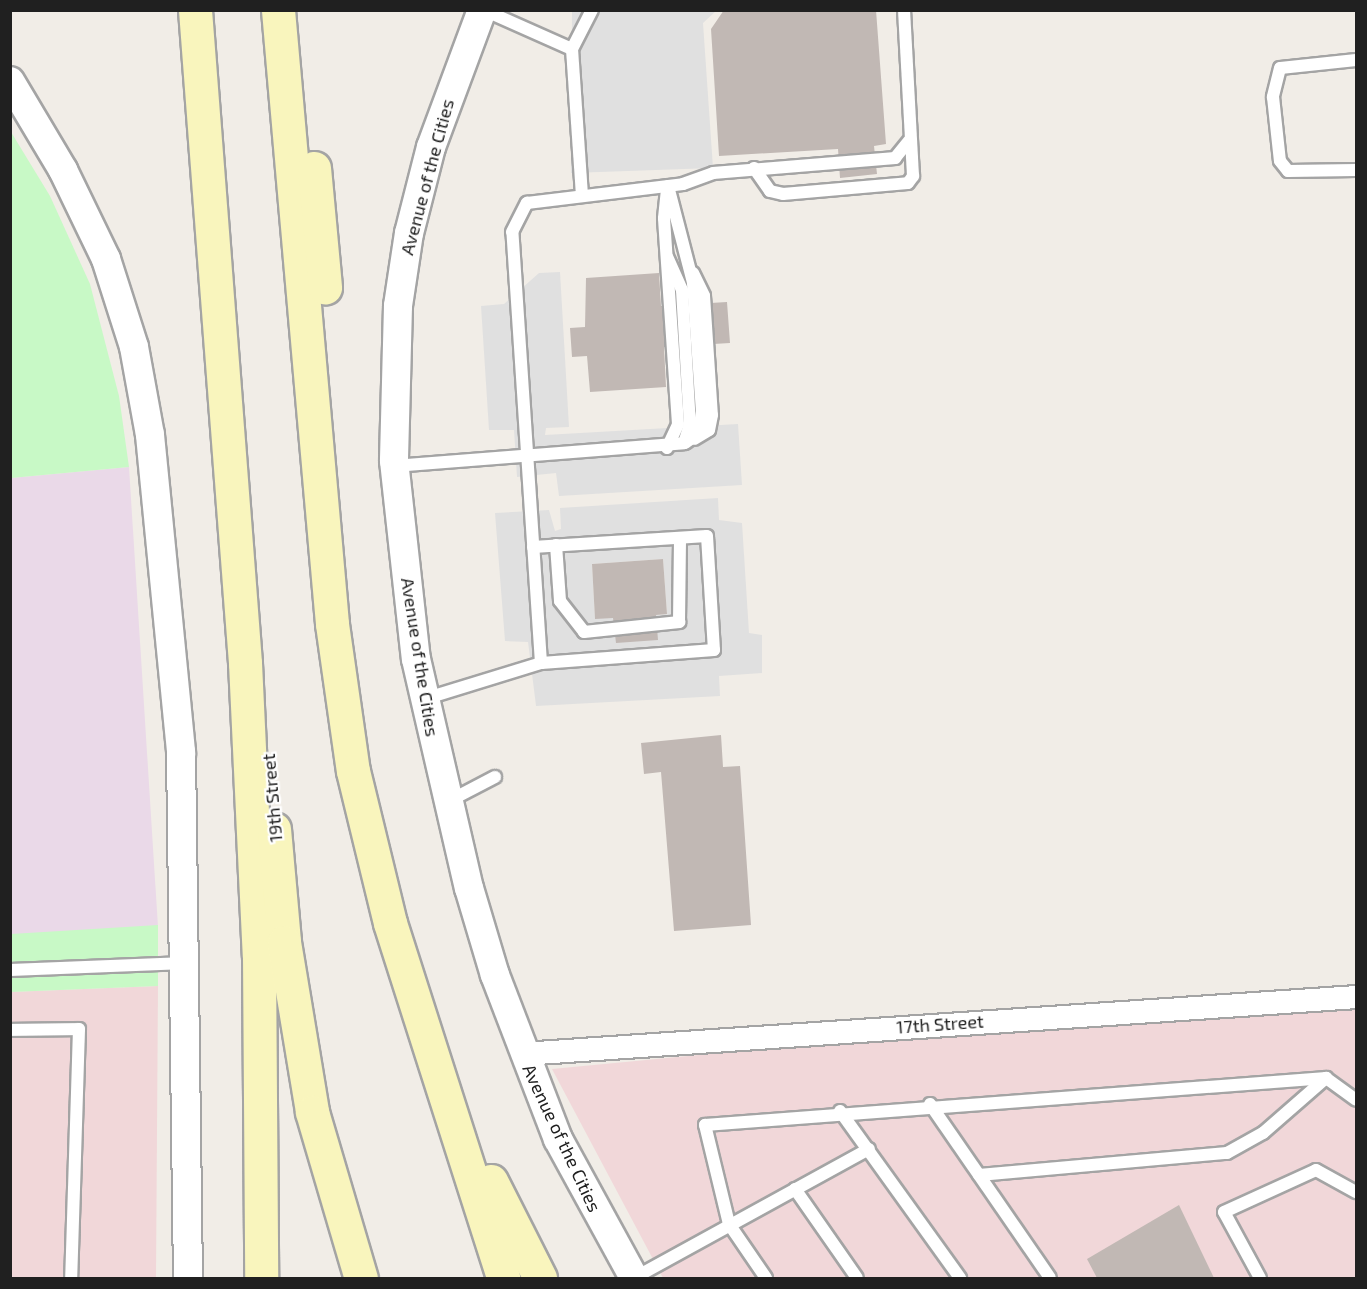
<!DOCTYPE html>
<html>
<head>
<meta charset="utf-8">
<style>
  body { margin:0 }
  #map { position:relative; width:1367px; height:1289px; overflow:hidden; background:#f1ede7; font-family:"Exo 2",sans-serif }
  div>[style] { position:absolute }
  .commercial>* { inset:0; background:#f1d7d9 }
  .industrial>* { inset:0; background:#ead9e8 }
  .park>* { inset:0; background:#c8f9c6 }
  .parking>* { inset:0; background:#e0e0e0 }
  .building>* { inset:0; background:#c1b8b4 }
  .roads { filter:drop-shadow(2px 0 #a4a4a4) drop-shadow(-2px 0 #a4a4a4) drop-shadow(0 2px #a4a4a4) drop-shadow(0 -2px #a4a4a4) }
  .service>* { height:12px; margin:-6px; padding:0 6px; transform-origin:6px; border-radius:6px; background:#fff }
  .minor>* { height:22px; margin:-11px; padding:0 11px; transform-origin:11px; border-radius:11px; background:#fff }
  .tertiary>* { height:28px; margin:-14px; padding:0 14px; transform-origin:14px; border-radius:14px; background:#fff }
  .secondary>* { height:33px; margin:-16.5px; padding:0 16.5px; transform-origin:16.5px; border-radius:16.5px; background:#f9f5bd }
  span { translate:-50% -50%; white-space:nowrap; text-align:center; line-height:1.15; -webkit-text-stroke:4.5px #fff; paint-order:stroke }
  .street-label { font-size:18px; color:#202020 }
  .frame { position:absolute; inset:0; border:12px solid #202020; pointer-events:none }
</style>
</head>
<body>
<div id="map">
  <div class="commercial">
    <div style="clip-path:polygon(158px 986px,156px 1278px,11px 1278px,10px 992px)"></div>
    <div style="clip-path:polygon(1356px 992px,1356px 1278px,663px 1278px,552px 1069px)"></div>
  </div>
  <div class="industrial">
    <div style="clip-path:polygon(129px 467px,158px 927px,11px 936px,11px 478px)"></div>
  </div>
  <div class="park">
    <div style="clip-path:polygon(11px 132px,50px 196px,90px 284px,119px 396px,129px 467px,11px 478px)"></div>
    <div style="clip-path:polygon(158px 925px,158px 986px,11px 992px,11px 934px)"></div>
  </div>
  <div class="parking">
    <div style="clip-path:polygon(572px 11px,716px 11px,703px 23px,713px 168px,571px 173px)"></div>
    <div style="clip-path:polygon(560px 272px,569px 427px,546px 428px,545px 435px,738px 424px,742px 485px,559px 496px,556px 473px,517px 477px,514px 430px,489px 430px,481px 306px,504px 304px,539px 273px)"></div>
    <div style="clip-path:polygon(evenodd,718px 498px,719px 520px,742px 523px,749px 633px,762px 635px,762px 673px,719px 676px,720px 696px,536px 706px,528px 642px,505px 641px,495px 513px,549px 510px,555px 531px,561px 529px,560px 508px,718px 498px,663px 559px,667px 614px,595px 618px,592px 564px,663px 559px)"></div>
  </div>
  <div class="building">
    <div style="clip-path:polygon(724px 10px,876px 10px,886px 144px,874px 146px,877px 174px,840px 178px,838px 149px,719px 156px,711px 29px)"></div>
    <div style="clip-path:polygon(659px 273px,661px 306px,727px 302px,730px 343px,664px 347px,666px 387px,590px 392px,587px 356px,572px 357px,570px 328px,585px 327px,586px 278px)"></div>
    <div style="clip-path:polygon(663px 559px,667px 614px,656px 615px,658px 640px,616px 643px,613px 618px,595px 619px,592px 564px)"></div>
    <div style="clip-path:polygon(721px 735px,723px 767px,740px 766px,751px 925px,674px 931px,661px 772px,644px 774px,641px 743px)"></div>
    <div style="clip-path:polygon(1179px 1205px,1214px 1278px,1097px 1278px,1087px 1259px)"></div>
  </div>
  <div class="roads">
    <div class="service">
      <div style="left:484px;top:10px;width:96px;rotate:23.9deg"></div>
      <div style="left:572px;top:49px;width:44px;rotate:-62.9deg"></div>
      <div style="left:572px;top:49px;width:146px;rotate:86.1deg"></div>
      <div style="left:1356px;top:60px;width:76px;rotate:174deg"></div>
      <div style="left:1280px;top:68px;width:30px;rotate:104deg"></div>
      <div style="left:1273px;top:97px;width:64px;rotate:83.8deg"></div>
      <div style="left:1280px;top:161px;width:13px;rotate:51deg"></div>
      <div style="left:1288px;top:171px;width:68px;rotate:-0.8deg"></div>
      <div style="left:754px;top:168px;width:28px;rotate:55deg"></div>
      <div style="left:770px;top:191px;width:13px;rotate:13deg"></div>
      <div style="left:783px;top:194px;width:125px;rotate:-5deg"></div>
      <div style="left:908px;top:183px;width:9px;rotate:-54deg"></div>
      <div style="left:913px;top:176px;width:166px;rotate:-93.1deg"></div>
      <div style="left:668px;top:186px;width:100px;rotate:75.5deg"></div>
      <div style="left:693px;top:283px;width:128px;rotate:86deg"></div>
      <div style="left:702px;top:411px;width:22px;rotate:98deg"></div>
      <div style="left:699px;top:433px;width:17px;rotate:144deg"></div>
      <div style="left:693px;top:273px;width:25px;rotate:64deg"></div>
      <div style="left:704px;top:296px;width:119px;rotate:86.2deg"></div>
      <div style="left:712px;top:415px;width:15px;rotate:101deg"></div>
      <div style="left:709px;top:430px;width:17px;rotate:149deg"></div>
      <div style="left:667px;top:448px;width:26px;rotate:-65deg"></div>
      <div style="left:678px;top:424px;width:206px;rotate:-93.9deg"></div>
      <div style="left:664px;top:218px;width:28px;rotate:-84deg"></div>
      <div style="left:394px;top:466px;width:291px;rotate:-4.5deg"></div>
      <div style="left:684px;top:443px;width:19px;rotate:-72deg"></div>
      <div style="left:690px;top:425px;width:135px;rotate:-93.4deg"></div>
      <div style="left:682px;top:290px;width:36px;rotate:-114deg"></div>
      <div style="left:556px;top:545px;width:56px;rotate:85.9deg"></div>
      <div style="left:560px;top:601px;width:39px;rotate:52deg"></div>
      <div style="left:584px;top:632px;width:96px;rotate:-6deg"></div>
      <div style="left:679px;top:622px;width:84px;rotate:-89.3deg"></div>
      <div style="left:533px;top:547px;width:174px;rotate:-3.6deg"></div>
      <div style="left:707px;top:536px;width:114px;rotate:86.5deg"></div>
      <div style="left:714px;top:650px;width:173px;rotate:175.7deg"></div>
      <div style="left:424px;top:699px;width:122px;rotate:-17.1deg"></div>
      <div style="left:541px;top:663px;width:432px;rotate:-93.8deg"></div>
      <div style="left:512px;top:232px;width:33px;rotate:-63deg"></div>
      <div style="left:527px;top:203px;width:157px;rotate:-6.9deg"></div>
      <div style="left:683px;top:184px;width:32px;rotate:-20deg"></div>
      <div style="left:713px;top:173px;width:183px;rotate:-4.7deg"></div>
      <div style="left:895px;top:158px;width:22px;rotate:-51deg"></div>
      <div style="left:449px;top:801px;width:52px;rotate:-27.6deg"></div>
      <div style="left:10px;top:970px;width:176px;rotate:-2.3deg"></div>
      <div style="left:10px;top:1030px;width:69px;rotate:-0.8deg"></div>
      <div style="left:79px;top:1029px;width:249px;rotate:91.8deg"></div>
      <div style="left:930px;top:1104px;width:211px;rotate:55.4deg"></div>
      <div style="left:840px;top:1111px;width:206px;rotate:54.3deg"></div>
      <div style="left:979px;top:1175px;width:249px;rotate:-5.1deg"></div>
      <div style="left:1227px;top:1153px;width:41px;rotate:-29.1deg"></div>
      <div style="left:1263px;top:1133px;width:84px;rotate:-41.1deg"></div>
      <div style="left:795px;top:1189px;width:108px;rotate:55.1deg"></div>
      <div style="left:634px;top:1278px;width:268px;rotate:-28.8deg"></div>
      <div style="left:766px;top:1278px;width:65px;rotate:-124.4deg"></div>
      <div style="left:729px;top:1224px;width:102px;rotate:-103.6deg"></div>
      <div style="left:705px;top:1125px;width:623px;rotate:-4.33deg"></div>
      <div style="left:1326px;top:1078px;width:37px;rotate:36deg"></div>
      <div style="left:1260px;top:1278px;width:75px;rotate:-118.6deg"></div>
      <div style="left:1224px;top:1212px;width:101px;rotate:-24.5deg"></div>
      <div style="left:1316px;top:1170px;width:46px;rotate:28.8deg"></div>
    </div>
    <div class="minor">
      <div style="left:523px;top:1054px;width:835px;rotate:-3.91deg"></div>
    </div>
    <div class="tertiary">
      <div style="left:482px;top:10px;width:146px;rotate:110.4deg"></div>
      <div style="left:431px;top:147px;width:89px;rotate:104.3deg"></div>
      <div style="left:409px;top:233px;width:74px;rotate:98.6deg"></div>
      <div style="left:398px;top:306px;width:155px;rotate:91.5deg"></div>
      <div style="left:394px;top:461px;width:199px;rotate:83.7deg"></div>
      <div style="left:416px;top:659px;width:235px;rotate:77deg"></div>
      <div style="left:469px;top:888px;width:91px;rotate:73.4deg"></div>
      <div style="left:495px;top:975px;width:176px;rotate:69deg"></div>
      <div style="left:558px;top:1139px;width:158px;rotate:61.3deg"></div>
      <div style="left:10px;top:81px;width:104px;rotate:59.2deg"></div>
      <div style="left:63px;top:170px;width:99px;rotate:64.2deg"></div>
      <div style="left:106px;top:259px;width:92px;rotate:72.3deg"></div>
      <div style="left:134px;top:347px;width:89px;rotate:79.7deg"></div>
      <div style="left:150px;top:435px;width:319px;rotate:84.4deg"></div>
      <div style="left:181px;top:752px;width:526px;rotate:89.24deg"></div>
    </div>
    <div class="secondary">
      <div style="left:195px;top:10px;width:655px;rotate:85.62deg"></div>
      <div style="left:245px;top:663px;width:293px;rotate:87.3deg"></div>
      <div style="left:259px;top:956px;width:322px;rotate:89.6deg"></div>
      <div style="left:278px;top:10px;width:616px;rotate:84.97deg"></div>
      <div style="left:332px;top:624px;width:148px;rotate:81.9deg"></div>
      <div style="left:353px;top:771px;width:156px;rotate:76.3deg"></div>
      <div style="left:390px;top:923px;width:373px;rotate:72.3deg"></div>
      <div style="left:314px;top:168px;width:120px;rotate:84.7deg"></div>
      <div style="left:274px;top:829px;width:113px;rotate:84.9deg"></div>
      <div style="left:284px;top:942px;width:172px;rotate:80.6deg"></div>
      <div style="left:312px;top:1112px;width:173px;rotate:73.6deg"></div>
      <div style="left:491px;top:1181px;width:109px;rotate:63.2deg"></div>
    </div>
  </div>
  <div class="street-label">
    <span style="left:427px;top:177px;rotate:-75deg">Avenue of the Cities</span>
    <span style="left:420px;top:657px;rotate:81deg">Avenue of the Cities</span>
    <span style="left:272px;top:798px;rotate:-95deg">19th Street</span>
    <span style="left:940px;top:1024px;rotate:-4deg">17th Street</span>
    <span style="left:562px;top:1138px;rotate:65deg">Avenue of the Cities</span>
  </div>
  <div class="frame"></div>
</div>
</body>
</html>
